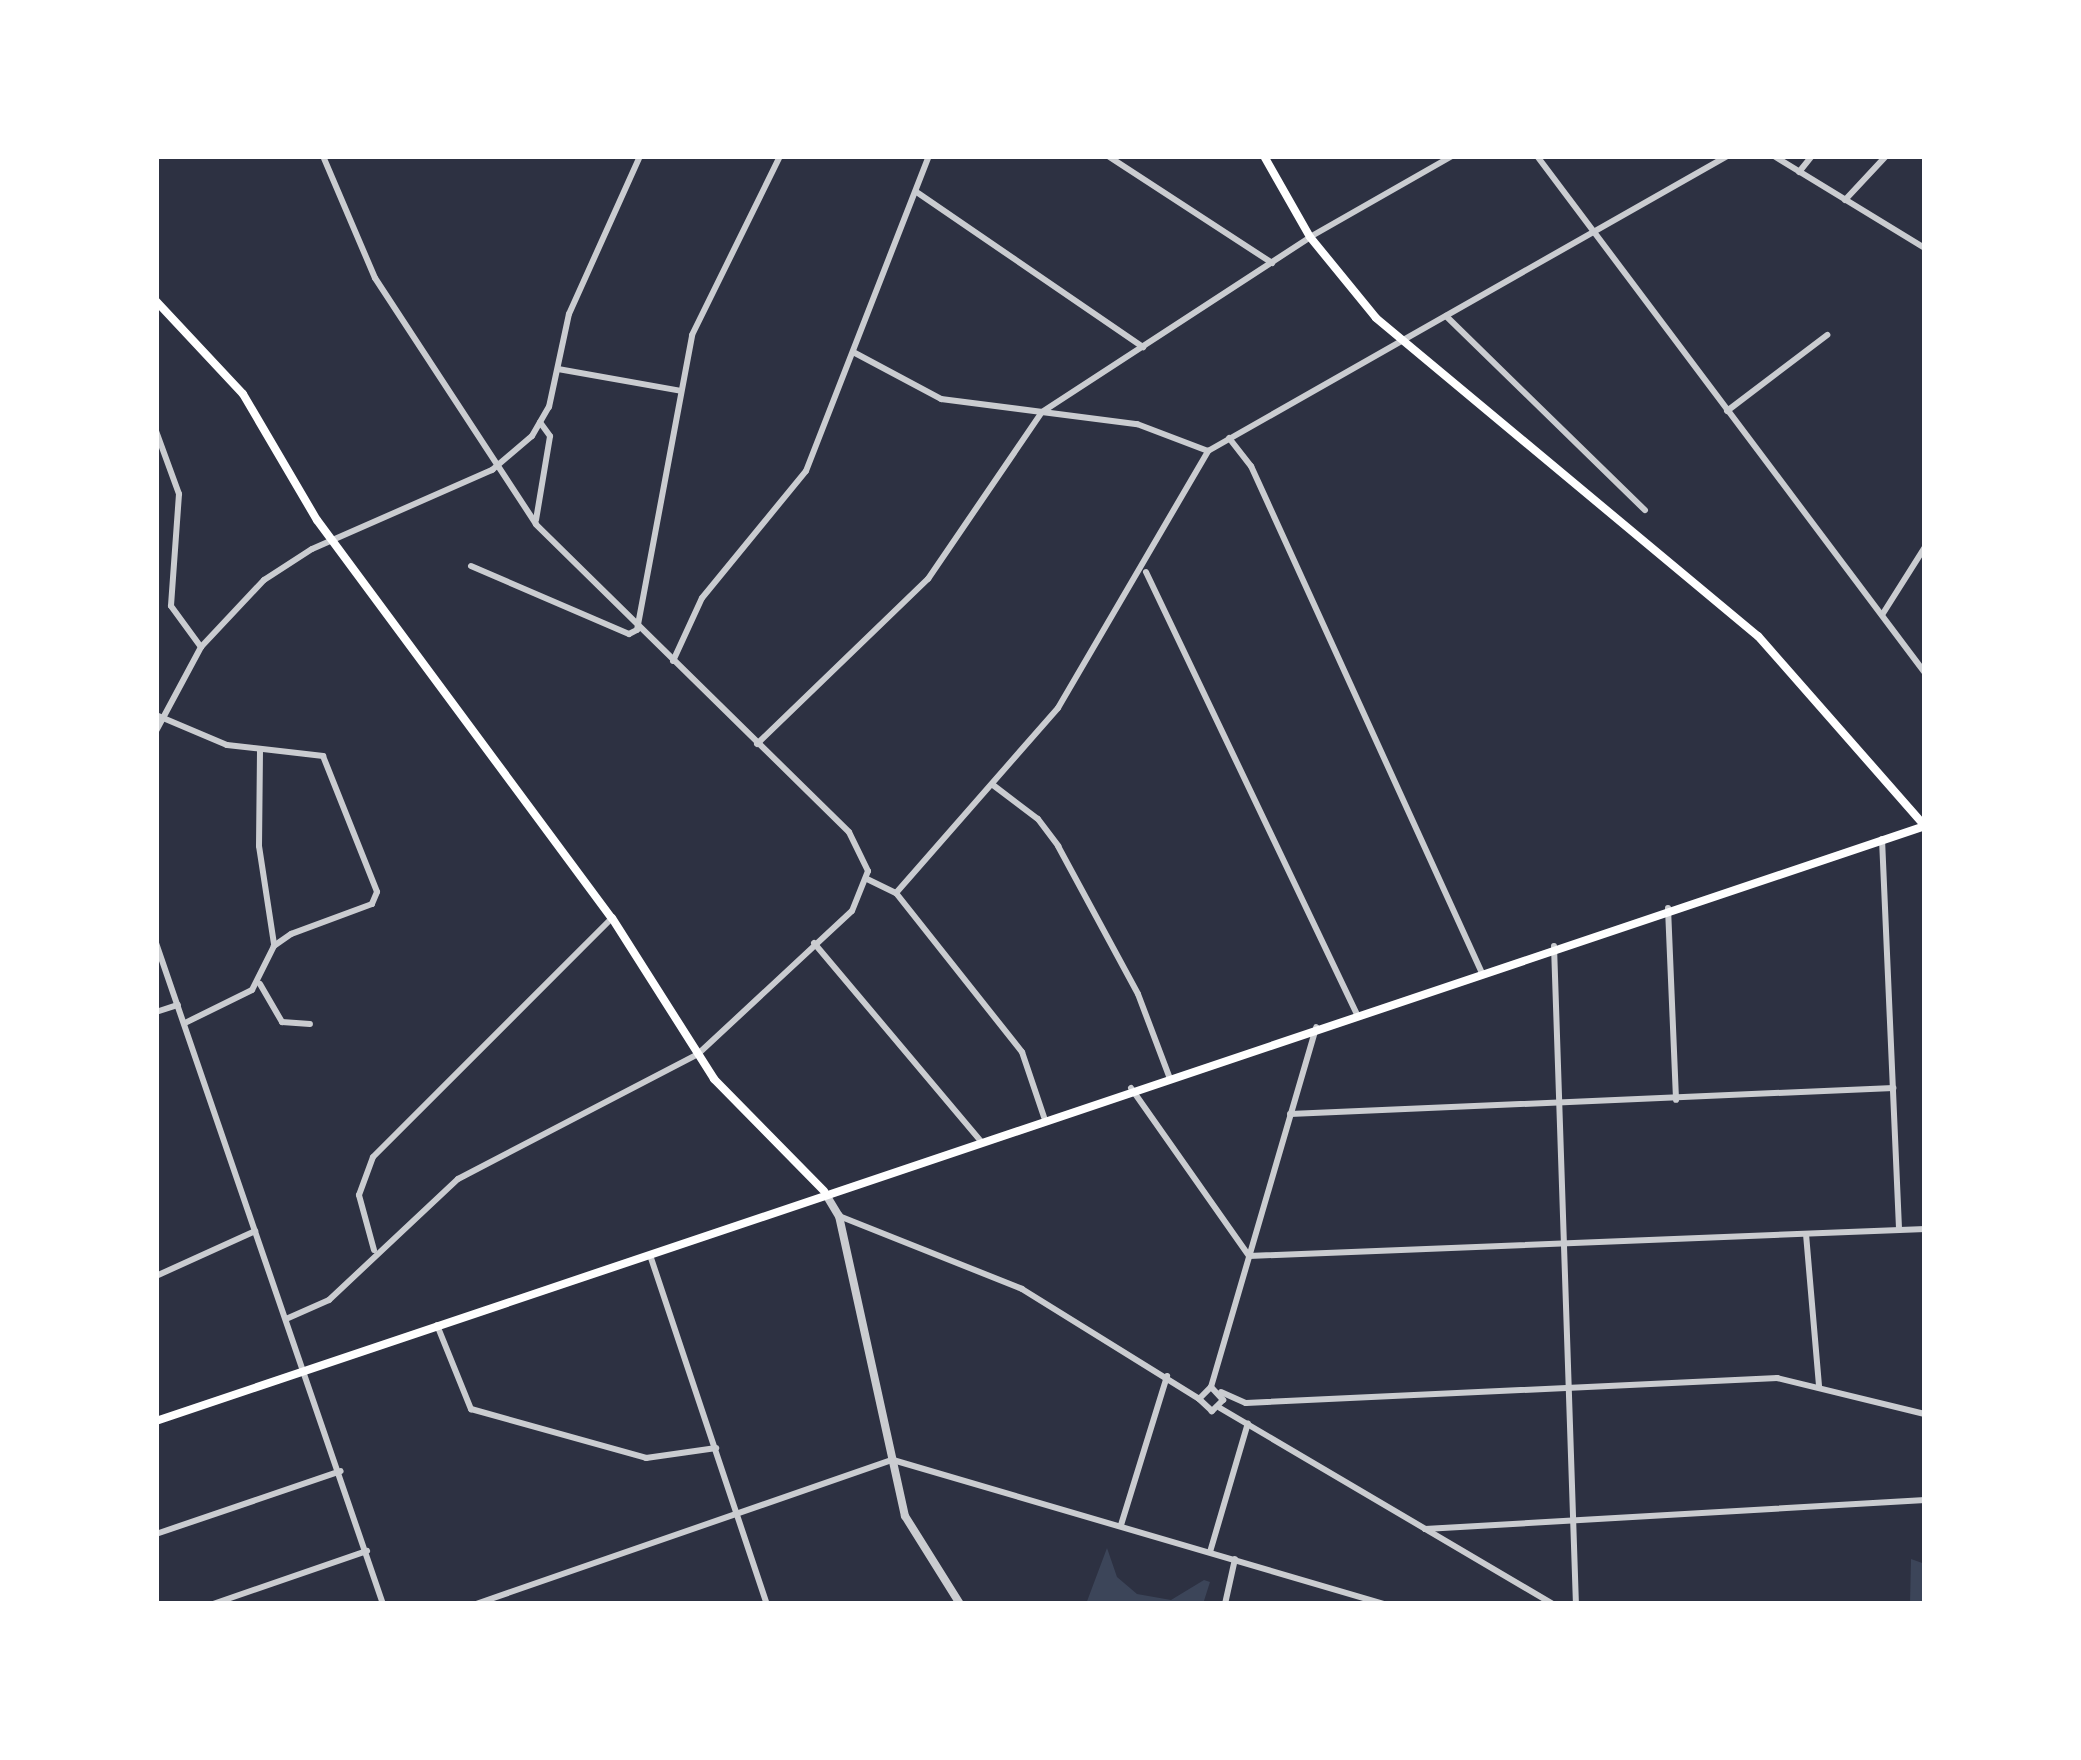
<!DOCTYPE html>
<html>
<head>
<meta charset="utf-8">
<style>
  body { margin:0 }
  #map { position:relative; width:2081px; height:1760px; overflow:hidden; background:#2d3142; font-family:"PT Serif",serif }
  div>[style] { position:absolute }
  .green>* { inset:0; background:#3c4559 }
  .minor>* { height:6px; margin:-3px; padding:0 3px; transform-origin:3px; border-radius:3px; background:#caccd0 }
  .tertiary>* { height:8px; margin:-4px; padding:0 4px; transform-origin:4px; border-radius:4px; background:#caccd0 }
  .secondary>* { height:8px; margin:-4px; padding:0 4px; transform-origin:4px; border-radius:4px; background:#fff }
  span { translate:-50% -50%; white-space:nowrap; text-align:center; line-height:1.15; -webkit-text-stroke:9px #fff; paint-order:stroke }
  .frame { position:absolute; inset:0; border:159px solid #fff; pointer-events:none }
</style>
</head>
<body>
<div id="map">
  <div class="green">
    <div style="clip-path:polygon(1107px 1548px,1117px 1577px,1137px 1594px,1171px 1600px,1204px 1580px,1210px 1582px,1203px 1604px,1086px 1604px)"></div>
    <div style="clip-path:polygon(1911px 1559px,1925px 1564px,1925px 1604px,1910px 1604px)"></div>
  </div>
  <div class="minor">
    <div style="left:1108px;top:156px;width:196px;rotate:33.1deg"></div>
    <div style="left:1537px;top:156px;width:646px;rotate:53.11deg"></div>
    <div style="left:1774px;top:156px;width:177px;rotate:31.4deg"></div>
    <div style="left:1799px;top:172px;width:21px;rotate:-51deg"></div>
    <div style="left:918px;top:193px;width:273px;rotate:34.4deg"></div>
    <div style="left:1845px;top:200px;width:60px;rotate:-47deg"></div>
    <div style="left:1446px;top:316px;width:278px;rotate:44.3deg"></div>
    <div style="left:855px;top:353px;width:98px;rotate:28.1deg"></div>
    <div style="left:941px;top:399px;width:198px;rotate:7.3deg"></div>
    <div style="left:1137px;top:424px;width:76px;rotate:20.8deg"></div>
    <div style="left:558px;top:369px;width:125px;rotate:10.1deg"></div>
    <div style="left:1727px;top:411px;width:126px;rotate:-37.2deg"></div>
    <div style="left:156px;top:431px;width:67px;rotate:69.9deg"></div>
    <div style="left:179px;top:494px;width:112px;rotate:94.1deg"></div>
    <div style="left:171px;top:606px;width:51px;rotate:53.8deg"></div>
    <div style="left:1229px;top:438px;width:36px;rotate:52deg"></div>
    <div style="left:1251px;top:466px;width:555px;rotate:65.51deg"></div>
    <div style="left:536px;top:520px;width:85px;rotate:-80.5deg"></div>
    <div style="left:550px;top:436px;width:17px;rotate:-126deg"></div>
    <div style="left:471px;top:566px;width:172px;rotate:23.3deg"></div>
    <div style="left:629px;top:634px;width:9px;rotate:-27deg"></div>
    <div style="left:1146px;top:572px;width:488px;rotate:64.5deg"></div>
    <div style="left:1882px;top:615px;width:80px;rotate:-57.7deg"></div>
    <div style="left:637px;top:630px;width:300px;rotate:-79.4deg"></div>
    <div style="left:692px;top:335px;width:199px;rotate:-63.8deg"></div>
    <div style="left:673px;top:661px;width:69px;rotate:-65.3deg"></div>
    <div style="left:702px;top:598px;width:164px;rotate:-50.7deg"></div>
    <div style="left:806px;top:471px;width:338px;rotate:-68.7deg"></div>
    <div style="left:156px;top:715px;width:77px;rotate:22.9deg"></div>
    <div style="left:227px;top:745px;width:97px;rotate:6.5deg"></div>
    <div style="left:323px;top:756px;width:146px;rotate:68.3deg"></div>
    <div style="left:377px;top:892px;width:13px;rotate:113deg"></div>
    <div style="left:372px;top:904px;width:86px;rotate:159.7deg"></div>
    <div style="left:291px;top:934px;width:21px;rotate:145deg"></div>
    <div style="left:274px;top:946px;width:49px;rotate:116.6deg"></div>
    <div style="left:252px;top:990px;width:75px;rotate:153.8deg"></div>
    <div style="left:156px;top:731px;width:95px;rotate:-61.8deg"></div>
    <div style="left:201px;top:647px;width:92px;rotate:-46.8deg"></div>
    <div style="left:264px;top:580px;width:57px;rotate:-32.9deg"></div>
    <div style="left:312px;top:549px;width:197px;rotate:-23.7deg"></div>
    <div style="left:492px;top:470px;width:52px;rotate:-40.4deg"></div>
    <div style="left:532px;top:436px;width:34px;rotate:-60deg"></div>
    <div style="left:549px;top:407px;width:95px;rotate:-77.9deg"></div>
    <div style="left:569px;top:314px;width:173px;rotate:-65.8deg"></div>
    <div style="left:757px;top:744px;width:238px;rotate:-44deg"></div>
    <div style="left:928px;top:579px;width:202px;rotate:-55.7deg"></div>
    <div style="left:1042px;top:412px;width:320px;rotate:-33.1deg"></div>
    <div style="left:1310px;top:237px;width:163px;rotate:-29.7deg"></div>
    <div style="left:260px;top:751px;width:95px;rotate:90.6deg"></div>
    <div style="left:259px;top:846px;width:99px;rotate:81.3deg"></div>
    <div style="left:993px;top:785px;width:56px;rotate:37.1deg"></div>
    <div style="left:1038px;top:819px;width:34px;rotate:53deg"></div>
    <div style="left:1058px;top:846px;width:168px;rotate:61.6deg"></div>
    <div style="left:1138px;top:994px;width:88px;rotate:69.3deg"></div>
    <div style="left:1882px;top:839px;width:391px;rotate:87.5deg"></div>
    <div style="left:867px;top:879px;width:32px;rotate:26deg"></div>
    <div style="left:896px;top:893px;width:203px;rotate:51.6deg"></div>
    <div style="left:1022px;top:1052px;width:69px;rotate:71.3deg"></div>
    <div style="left:896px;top:893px;width:246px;rotate:-48.8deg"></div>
    <div style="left:1058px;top:708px;width:298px;rotate:-59.7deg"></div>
    <div style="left:1208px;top:451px;width:597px;rotate:-29.61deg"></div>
    <div style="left:1668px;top:908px;width:192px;rotate:87.6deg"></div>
    <div style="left:156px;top:943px;width:699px;rotate:71.05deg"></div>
    <div style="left:814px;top:943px;width:258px;rotate:49.9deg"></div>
    <div style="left:1554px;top:946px;width:658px;rotate:88.09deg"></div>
    <div style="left:260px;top:984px;width:44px;rotate:59.9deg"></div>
    <div style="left:282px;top:1022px;width:28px;rotate:4deg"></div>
    <div style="left:156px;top:1012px;width:23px;rotate:-18deg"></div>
    <div style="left:1131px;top:1088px;width:205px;rotate:54.9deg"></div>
    <div style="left:1249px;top:1256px;width:677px;rotate:-2.29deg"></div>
    <div style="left:1290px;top:1114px;width:604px;rotate:-2.47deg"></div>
    <div style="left:839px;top:1216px;width:197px;rotate:21.7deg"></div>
    <div style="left:1022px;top:1289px;width:207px;rotate:31.8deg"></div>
    <div style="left:1806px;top:1234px;width:153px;rotate:85.1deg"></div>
    <div style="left:374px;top:1250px;width:57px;rotate:-105.3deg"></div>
    <div style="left:359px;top:1195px;width:40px;rotate:-69.8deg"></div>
    <div style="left:373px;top:1157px;width:338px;rotate:-45deg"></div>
    <div style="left:650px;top:1255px;width:368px;rotate:71.5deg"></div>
    <div style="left:156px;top:1276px;width:109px;rotate:-24.4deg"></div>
    <div style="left:286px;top:1319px;width:47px;rotate:-23.8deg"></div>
    <div style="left:329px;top:1300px;width:177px;rotate:-43.2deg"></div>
    <div style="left:458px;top:1179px;width:271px;rotate:-27.5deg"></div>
    <div style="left:698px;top:1054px;width:210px;rotate:-42.9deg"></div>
    <div style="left:852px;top:911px;width:43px;rotate:-68.2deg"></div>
    <div style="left:868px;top:871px;width:43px;rotate:-116deg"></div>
    <div style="left:849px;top:832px;width:439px;rotate:-135.5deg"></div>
    <div style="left:536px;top:524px;width:294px;rotate:-123.2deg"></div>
    <div style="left:375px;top:278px;width:133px;rotate:-113.1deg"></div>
    <div style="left:437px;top:1325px;width:91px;rotate:68deg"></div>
    <div style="left:471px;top:1409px;width:182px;rotate:15.6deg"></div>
    <div style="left:646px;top:1458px;width:71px;rotate:-8.1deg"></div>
    <div style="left:1211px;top:1387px;width:18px;rotate:47deg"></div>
    <div style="left:1223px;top:1400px;width:16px;rotate:135deg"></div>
    <div style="left:1212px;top:1411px;width:18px;rotate:-137deg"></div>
    <div style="left:1199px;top:1399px;width:17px;rotate:-45deg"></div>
    <div style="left:1211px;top:1387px;width:375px;rotate:-73.7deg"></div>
    <div style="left:1221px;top:1392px;width:27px;rotate:24deg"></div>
    <div style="left:1246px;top:1403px;width:532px;rotate:-2.7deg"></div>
    <div style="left:1777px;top:1378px;width:152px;rotate:13.7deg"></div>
    <div style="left:1220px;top:1408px;width:386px;rotate:30.5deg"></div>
    <div style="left:1121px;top:1525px;width:156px;rotate:-72.8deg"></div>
    <div style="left:1425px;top:1529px;width:501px;rotate:-3.32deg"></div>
    <div style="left:156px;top:1534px;width:195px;rotate:-18.8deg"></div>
    <div style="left:1210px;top:1552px;width:134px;rotate:-73.6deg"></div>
    <div style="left:213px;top:1604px;width:163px;rotate:-19deg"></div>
    <div style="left:476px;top:1604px;width:441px;rotate:-19.1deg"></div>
    <div style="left:893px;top:1460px;width:512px;rotate:16.35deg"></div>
    <div style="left:1225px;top:1604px;width:46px;rotate:-77.5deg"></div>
  </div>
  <div class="tertiary">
    <div style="left:825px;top:1193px;width:27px;rotate:59deg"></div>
    <div style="left:839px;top:1216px;width:307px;rotate:77.6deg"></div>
    <div style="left:905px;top:1516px;width:104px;rotate:58deg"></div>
  </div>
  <div class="secondary">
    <div style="left:1264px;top:156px;width:93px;rotate:60.4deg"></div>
    <div style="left:1310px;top:237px;width:104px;rotate:50.8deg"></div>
    <div style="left:1376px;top:318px;width:497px;rotate:39.8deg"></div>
    <div style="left:1758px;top:636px;width:253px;rotate:48.7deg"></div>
    <div style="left:156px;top:301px;width:127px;rotate:46.9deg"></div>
    <div style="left:243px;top:394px;width:146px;rotate:59.6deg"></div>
    <div style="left:317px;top:520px;width:495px;rotate:53.5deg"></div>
    <div style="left:612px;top:918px;width:191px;rotate:57.6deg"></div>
    <div style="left:714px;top:1079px;width:157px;rotate:45.5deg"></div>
    <div style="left:156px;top:1421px;width:1866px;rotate:-18.59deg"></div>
  </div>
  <div class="frame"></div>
</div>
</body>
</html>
